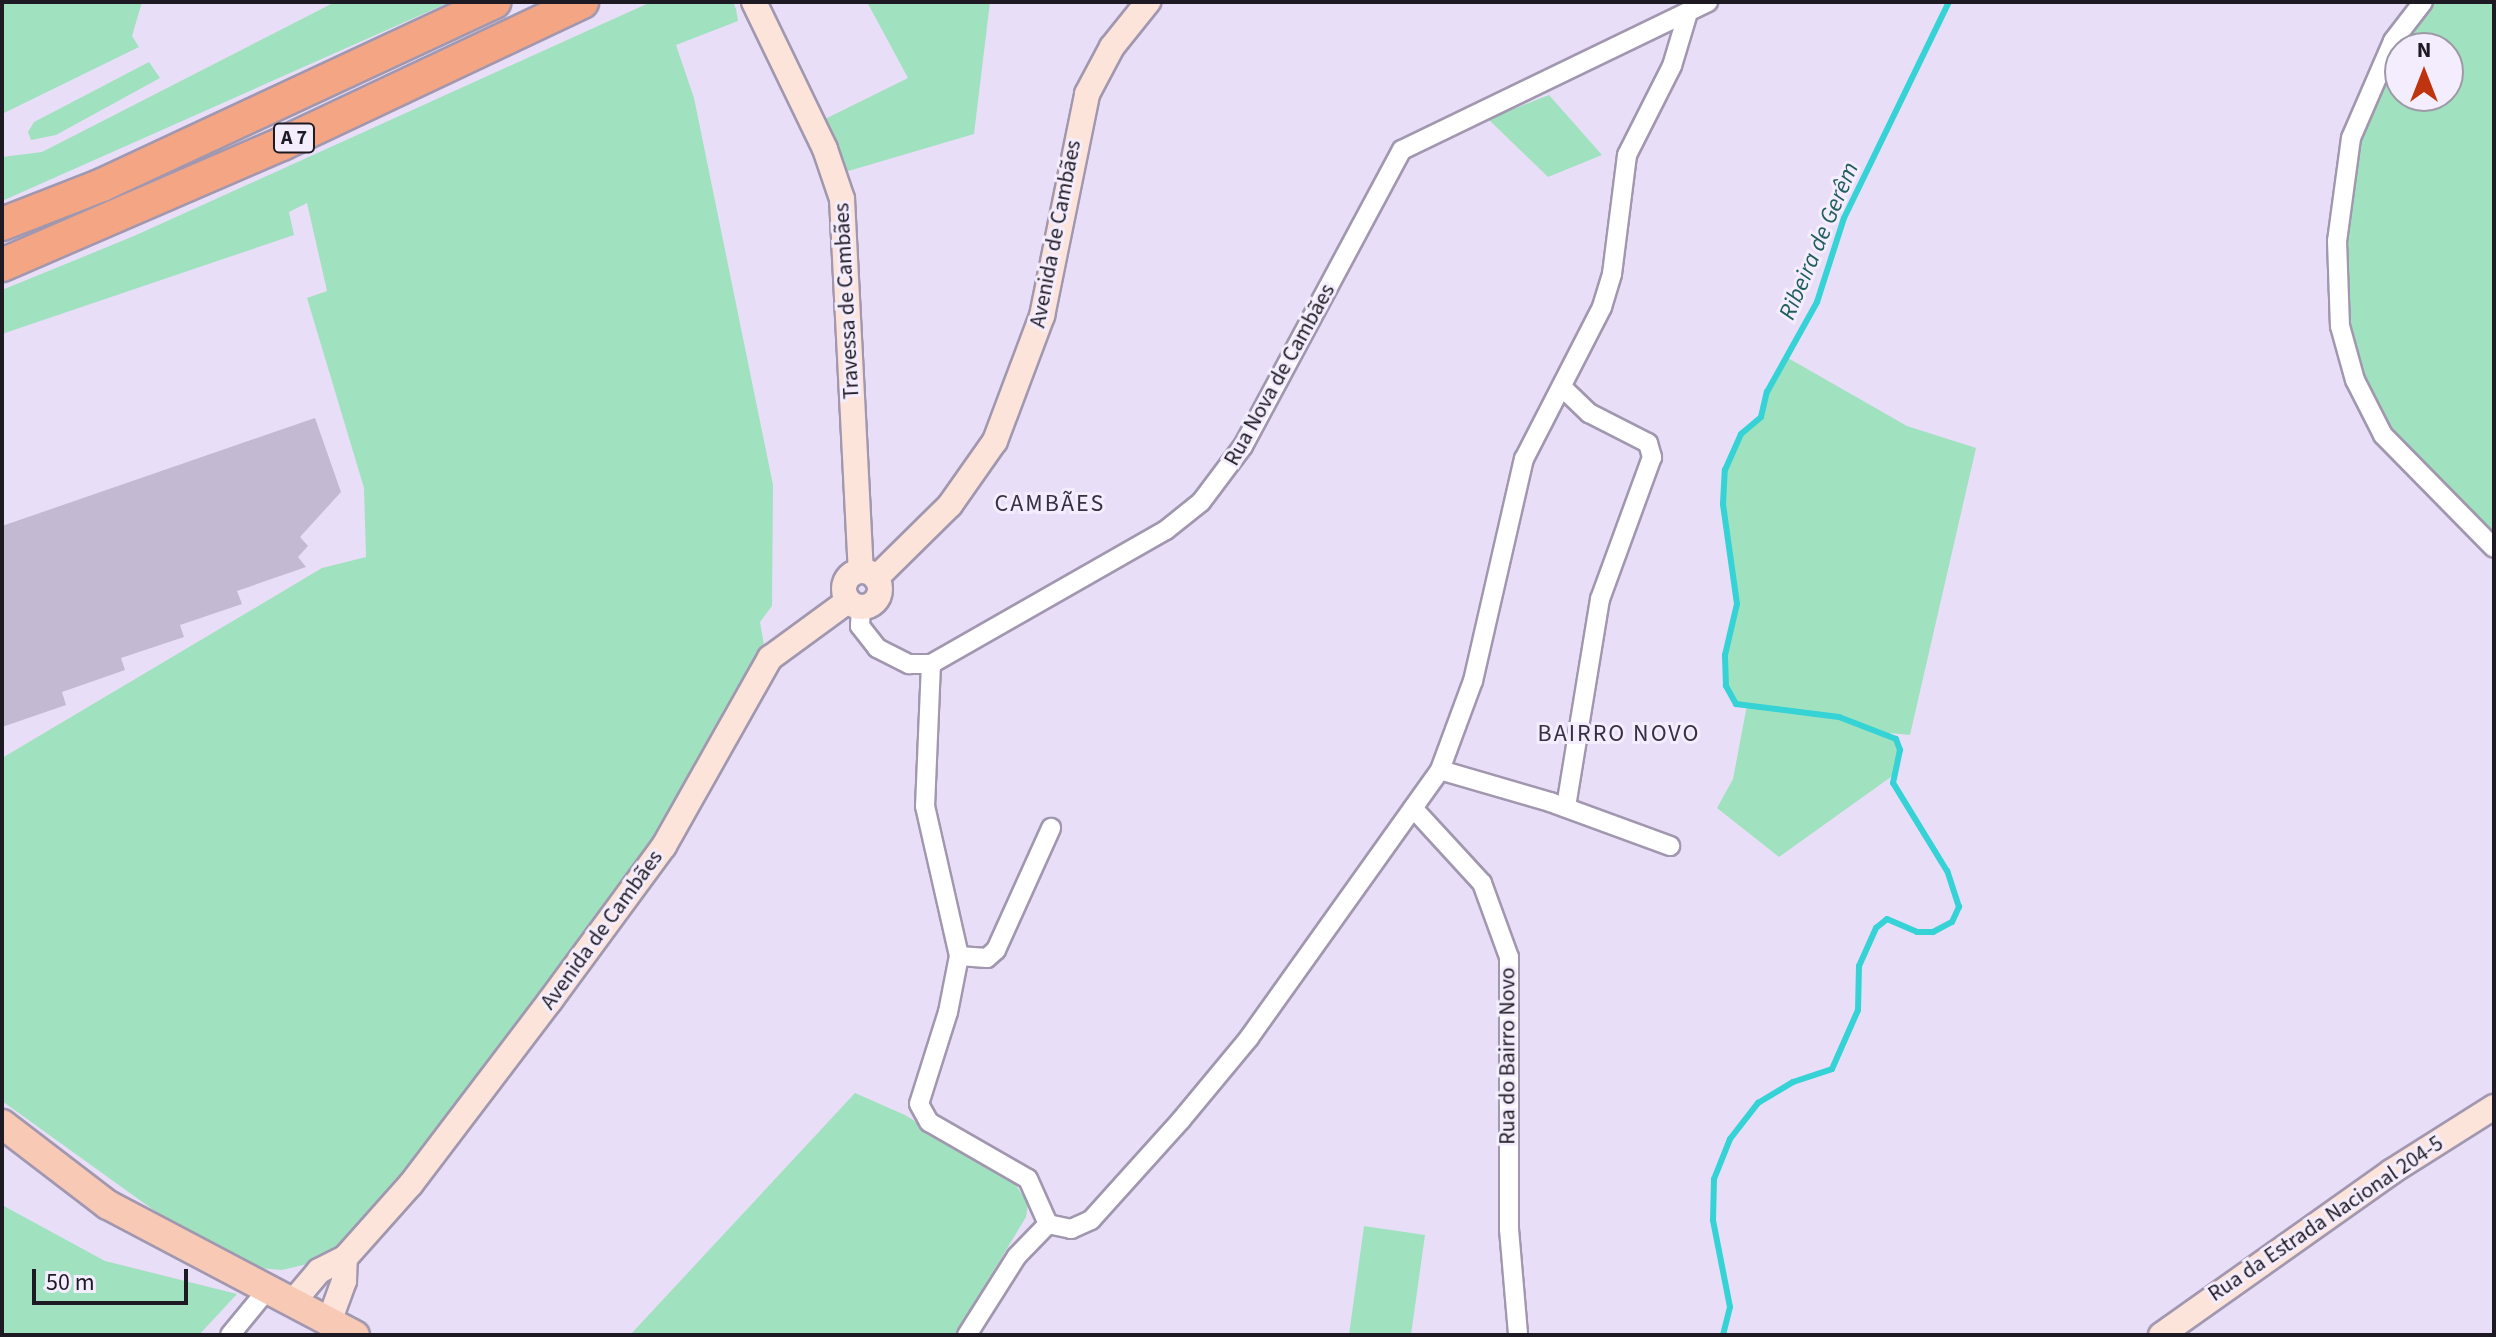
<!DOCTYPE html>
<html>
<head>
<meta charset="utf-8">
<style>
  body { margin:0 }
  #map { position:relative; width:2496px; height:1337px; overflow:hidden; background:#e9def8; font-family:"Source Sans 3",sans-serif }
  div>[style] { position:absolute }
  .green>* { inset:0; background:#a0e2bf }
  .stream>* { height:6px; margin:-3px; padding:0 3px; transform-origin:3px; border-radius:3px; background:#35d2d6 }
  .building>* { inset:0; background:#c4b9d2 }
  .roads { filter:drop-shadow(2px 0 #a197af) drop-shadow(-2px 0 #a197af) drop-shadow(0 2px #a197af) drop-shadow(0 -2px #a197af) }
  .street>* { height:18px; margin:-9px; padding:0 9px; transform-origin:9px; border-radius:9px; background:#fff }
  .secondary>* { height:24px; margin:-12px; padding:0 12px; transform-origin:12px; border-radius:12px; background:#fce4da }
  .secondary>.ring { margin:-12px; padding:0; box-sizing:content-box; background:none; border:24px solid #fce4da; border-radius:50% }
  .primary>* { height:28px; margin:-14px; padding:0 14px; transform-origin:14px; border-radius:14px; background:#f8cab5 }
  .highway>* { height:32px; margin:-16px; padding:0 16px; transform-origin:16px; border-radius:16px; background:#f4a684 }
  span { translate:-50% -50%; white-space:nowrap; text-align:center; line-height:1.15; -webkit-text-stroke:6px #f4edfd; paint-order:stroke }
  .shield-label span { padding:2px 6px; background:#f4edfd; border:2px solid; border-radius:6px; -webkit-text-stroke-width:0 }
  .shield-label { font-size:20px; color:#1e1a23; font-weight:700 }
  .street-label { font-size:22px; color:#1e1a23 }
  .water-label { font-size:24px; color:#205d5f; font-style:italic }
  .neighbourhood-label { font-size:24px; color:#382f43; letter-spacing:2px }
  .frame { position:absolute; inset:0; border:4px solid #1e1a23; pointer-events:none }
  .north { position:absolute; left:2384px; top:32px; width:80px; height:80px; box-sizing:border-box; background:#f4edfd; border:2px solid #9e99a6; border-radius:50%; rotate:0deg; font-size:22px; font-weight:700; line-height:32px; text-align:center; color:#1e1a23 }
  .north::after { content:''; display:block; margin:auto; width:28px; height:36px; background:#bd340e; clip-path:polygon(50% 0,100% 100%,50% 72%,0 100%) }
  .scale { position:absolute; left:32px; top:1269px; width:156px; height:36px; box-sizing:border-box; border:4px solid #1e1a23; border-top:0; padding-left:10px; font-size:24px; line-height:28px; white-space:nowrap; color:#1e1a23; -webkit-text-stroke:6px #f4edfd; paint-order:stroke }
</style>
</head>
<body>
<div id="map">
  <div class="green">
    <div style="clip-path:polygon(2px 2px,142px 2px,132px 36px,139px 47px,2px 114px)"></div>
    <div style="clip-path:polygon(335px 2px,450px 2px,2px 201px,2px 157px,42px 152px)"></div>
    <div style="clip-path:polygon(651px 2px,733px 2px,736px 9px,738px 21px,676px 45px,694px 98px,773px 485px,772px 606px,760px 622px,764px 645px,645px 854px,362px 1225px,320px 1261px,282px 1270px,258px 1268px,159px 1214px,2px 1101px,2px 758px,322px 568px,366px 557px,364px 488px,307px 298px,327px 291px,307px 203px,289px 212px,294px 235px,2px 334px,2px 290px,134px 236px)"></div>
    <div style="clip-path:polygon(867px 2px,990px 2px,974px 134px,845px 172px,825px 119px,908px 78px)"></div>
    <div style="clip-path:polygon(evenodd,2423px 2px,2494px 2px,2494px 548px,2383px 435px,2340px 326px,2351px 138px,2423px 2px,2400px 48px,2448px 48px,2448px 96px,2400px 96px,2400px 48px)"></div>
    <div style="clip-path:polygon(149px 62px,160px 78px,56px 135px,31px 140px,28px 132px,34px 122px)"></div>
    <div style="clip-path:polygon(1549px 95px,1602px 155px,1548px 177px,1488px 119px)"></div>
    <div style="clip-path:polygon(1788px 358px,1907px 426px,1976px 448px,1910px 735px,1889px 733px,1900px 750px,1895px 774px,1779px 857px,1717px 808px,1733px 779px,1747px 705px,1736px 704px,1726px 686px,1725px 655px,1737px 604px,1723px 504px,1725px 470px,1741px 434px,1761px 417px,1767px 392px)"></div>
    <div style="clip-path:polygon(855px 1093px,905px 1115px,1014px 1182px,1028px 1204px,1026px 1217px,955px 1335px,630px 1335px)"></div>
    <div style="clip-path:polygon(2px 1205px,105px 1261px,237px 1294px,199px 1335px,2px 1335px)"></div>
    <div style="clip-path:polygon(1364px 1226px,1425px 1235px,1411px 1335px,1349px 1335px)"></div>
  </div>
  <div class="stream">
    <div style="left:1723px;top:1335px;width:29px;rotate:-76deg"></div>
    <div style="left:1730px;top:1307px;width:89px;rotate:-101.1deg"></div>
    <div style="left:1713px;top:1220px;width:41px;rotate:-88.6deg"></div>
    <div style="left:1714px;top:1179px;width:43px;rotate:-68.2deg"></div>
    <div style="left:1730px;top:1139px;width:46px;rotate:-52.1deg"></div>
    <div style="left:1758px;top:1103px;width:41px;rotate:-31deg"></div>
    <div style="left:1793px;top:1082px;width:41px;rotate:-18.4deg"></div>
    <div style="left:1832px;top:1069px;width:64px;rotate:-66.2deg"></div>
    <div style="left:1858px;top:1010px;width:44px;rotate:-88.7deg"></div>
    <div style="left:1859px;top:966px;width:42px;rotate:-65.9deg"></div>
    <div style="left:1876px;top:928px;width:14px;rotate:-39deg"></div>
    <div style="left:1887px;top:919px;width:33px;rotate:23deg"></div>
    <div style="left:1917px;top:932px;width:16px"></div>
    <div style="left:1933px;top:932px;width:21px;rotate:-28deg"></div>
    <div style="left:1952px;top:922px;width:17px;rotate:-65deg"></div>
    <div style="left:1959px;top:907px;width:38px;rotate:-108deg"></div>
    <div style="left:1947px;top:871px;width:103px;rotate:-121.5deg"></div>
    <div style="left:1893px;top:783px;width:34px;rotate:-78deg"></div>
    <div style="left:1900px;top:750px;width:12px;rotate:-110deg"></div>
    <div style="left:1896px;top:739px;width:61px;rotate:-158.9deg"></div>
    <div style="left:1839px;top:717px;width:104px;rotate:-172.8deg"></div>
    <div style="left:1736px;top:704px;width:21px;rotate:-119deg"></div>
    <div style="left:1726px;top:686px;width:31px;rotate:-92deg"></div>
    <div style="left:1725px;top:655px;width:52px;rotate:-76.8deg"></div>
    <div style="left:1737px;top:604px;width:101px;rotate:-98deg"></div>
    <div style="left:1723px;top:504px;width:34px;rotate:-87deg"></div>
    <div style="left:1725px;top:470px;width:39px;rotate:-66deg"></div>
    <div style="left:1741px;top:434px;width:26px;rotate:-40deg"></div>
    <div style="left:1761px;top:417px;width:26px;rotate:-77deg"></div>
    <div style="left:1767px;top:392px;width:103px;rotate:-60.9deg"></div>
    <div style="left:1817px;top:302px;width:88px;rotate:-72.2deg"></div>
    <div style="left:1844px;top:218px;width:240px;rotate:-64.1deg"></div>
  </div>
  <div class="building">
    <div style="clip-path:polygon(315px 418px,341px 492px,300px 537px,308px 546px,298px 557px,306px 567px,237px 591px,242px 604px,180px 625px,184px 637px,121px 658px,125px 670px,62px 692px,66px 705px,2px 727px,2px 526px)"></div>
  </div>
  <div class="roads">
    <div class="street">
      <div style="left:2423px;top:2px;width:49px;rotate:127.6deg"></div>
      <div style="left:2393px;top:41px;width:106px;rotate:113.4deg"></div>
      <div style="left:2351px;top:138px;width:104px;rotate:97.7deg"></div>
      <div style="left:2337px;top:241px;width:85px;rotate:88deg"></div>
      <div style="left:2340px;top:326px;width:56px;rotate:74.5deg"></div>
      <div style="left:2355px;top:380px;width:62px;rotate:63deg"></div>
      <div style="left:2383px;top:435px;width:158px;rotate:45.5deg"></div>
      <div style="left:1564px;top:389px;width:35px;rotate:44deg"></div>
      <div style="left:1589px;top:413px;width:66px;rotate:27deg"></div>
      <div style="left:1648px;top:443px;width:15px;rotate:74deg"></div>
      <div style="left:1652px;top:457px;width:151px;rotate:110.1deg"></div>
      <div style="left:1600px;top:599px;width:211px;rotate:99.3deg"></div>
      <div style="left:861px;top:607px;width:19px;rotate:93deg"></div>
      <div style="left:860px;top:626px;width:28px;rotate:52deg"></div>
      <div style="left:877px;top:648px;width:36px;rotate:27deg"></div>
      <div style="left:909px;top:664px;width:22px"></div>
      <div style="left:931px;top:664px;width:271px;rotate:-29.7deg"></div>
      <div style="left:1166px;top:530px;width:45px;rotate:-38.7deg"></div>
      <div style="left:1201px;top:502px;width:70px;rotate:-53.1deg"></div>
      <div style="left:1243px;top:446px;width:336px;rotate:-61.8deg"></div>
      <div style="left:1402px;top:150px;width:340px;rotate:-25.8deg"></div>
      <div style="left:931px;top:664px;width:142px;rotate:92.4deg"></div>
      <div style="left:925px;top:806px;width:154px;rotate:77.2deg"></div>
      <div style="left:959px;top:956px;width:57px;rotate:101.1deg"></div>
      <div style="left:948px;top:1012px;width:96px;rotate:107.5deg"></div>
      <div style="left:919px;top:1104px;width:21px;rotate:61deg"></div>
      <div style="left:929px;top:1122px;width:114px;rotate:29.9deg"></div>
      <div style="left:1028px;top:1179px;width:49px;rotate:66deg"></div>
      <div style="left:1440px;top:770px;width:115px;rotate:16.2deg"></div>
      <div style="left:1550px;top:802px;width:128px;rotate:20.1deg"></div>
      <div style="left:1413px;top:808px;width:102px;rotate:47.4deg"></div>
      <div style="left:1482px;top:883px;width:79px;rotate:70deg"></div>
      <div style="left:1509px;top:957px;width:272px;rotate:90deg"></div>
      <div style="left:1509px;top:1229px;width:106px;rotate:85.1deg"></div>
      <div style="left:959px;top:956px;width:28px;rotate:4deg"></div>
      <div style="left:987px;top:958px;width:12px;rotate:-42deg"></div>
      <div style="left:996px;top:950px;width:134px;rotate:-65.7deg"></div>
      <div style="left:1048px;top:1224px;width:24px;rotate:12deg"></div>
      <div style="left:1071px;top:1229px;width:22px;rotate:-24deg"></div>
      <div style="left:1091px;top:1220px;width:135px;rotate:-48deg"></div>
      <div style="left:1181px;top:1120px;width:107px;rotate:-50.3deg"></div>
      <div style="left:1249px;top:1038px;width:329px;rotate:-54.5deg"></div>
      <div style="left:1440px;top:770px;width:95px;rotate:-69.7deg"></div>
      <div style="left:1473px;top:681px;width:228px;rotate:-77.1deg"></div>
      <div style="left:1524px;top:459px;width:171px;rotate:-62.8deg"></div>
      <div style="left:1602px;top:307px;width:34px;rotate:-73deg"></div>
      <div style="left:1612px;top:274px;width:120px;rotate:-82.8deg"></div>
      <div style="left:1627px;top:155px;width:100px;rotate:-63.2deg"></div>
      <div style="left:1672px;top:66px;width:52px;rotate:-73.3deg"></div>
      <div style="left:230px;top:1335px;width:58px;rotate:-50.6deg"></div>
      <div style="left:967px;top:1335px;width:93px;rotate:-57.7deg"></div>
      <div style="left:1017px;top:1256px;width:45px;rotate:-45.9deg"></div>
    </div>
    <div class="secondary">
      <div style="left:754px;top:2px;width:163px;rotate:64.2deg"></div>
      <div style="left:825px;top:149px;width:53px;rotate:71.2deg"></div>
      <div style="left:842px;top:199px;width:372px;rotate:87.1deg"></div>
      <div class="ring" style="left:844px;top:571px;width:12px;height:12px"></div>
      <div style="left:876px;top:578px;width:104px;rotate:-44.6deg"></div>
      <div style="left:950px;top:505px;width:78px;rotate:-54.9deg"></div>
      <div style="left:995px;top:441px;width:134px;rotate:-69.4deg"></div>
      <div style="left:1042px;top:316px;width:227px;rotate:-78.5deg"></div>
      <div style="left:1087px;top:94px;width:53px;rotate:-62deg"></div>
      <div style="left:1112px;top:47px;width:58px;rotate:-51.3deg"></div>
      <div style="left:292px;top:1303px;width:42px;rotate:-49.8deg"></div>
      <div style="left:319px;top:1271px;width:29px;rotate:-27deg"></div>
      <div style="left:345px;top:1258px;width:99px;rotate:-48.3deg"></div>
      <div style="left:411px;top:1184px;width:230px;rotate:-52.8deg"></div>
      <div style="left:550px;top:1001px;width:192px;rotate:-53.7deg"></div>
      <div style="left:664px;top:846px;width:216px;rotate:-60.6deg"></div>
      <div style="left:770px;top:658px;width:97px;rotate:-36.2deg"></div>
      <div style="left:329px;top:1322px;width:44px;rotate:-69.9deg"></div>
      <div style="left:344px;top:1281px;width:23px;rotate:-88deg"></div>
      <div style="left:2161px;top:1335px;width:282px;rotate:-35.3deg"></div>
      <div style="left:2391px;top:1172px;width:122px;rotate:-32.3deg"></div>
    </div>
    <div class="primary">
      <div style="left:2px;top:1124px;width:133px;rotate:37.4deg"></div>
      <div style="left:108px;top:1205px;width:279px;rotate:27.8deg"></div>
    </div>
    <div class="highway">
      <div style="left:2px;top:224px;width:107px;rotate:-21.3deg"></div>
      <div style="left:102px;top:185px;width:433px;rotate:-25deg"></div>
      <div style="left:2px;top:265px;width:305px;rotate:-23.4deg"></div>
      <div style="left:282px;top:144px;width:332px;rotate:-25.3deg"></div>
    </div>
  </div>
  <div class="shield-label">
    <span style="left:294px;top:138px">A 7</span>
  </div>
  <div class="street-label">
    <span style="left:1056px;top:234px;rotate:-79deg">Avenida de Cambães</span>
    <span style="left:847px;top:301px;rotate:-93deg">Travessa de Cambães</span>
    <span style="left:1280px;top:375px;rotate:-61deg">Rua Nova de Cambães</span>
    <span style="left:602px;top:930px;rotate:-54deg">Avenida de Cambães</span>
    <span style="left:1508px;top:1056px;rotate:-90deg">Rua do Bairro Novo</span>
    <span style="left:2326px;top:1219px;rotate:-34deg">Rua da Estrada Nacional 204-5</span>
  </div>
  <div class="water-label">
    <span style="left:1819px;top:241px;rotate:-67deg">Ribeira de Gerêm</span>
  </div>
  <div class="neighbourhood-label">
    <span style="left:1050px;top:504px">CAMBÃES</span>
    <span style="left:1619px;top:734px">BAIRRO NOVO</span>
  </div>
  <div class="frame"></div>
  <div class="north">N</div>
  <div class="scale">50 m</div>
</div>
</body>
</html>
